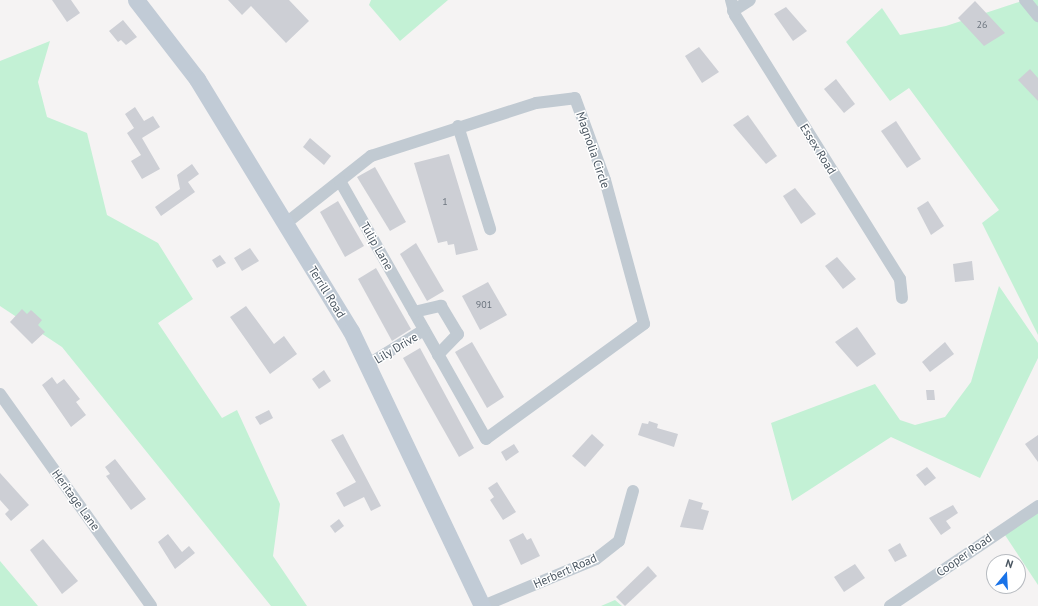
<!DOCTYPE html>
<html>
<head>
<meta charset="utf-8">
<style>
  body { margin:0 }
  #map { position:relative; width:1038px; height:606px; overflow:hidden; background:#f5f3f3; font-family:"PT Sans",sans-serif }
  div>[style] { position:absolute }
  .green>* { inset:0; background:#c3f1d5 }
  .building>* { inset:0; background:#cdcfd5 }
  .street>* { height:12px; margin:-6px; padding:0 6px; transform-origin:6px; border-radius:6px; background:#c1cad2 }
  .secondary>* { height:17px; margin:-8.5px; padding:0 8.5px; transform-origin:8.5px; border-radius:8.5px; background:#c1cbd6 }
  span { translate:-50% -50%; white-space:nowrap; text-align:center; line-height:1.15; -webkit-text-stroke:3px #fff; paint-order:stroke }
  .number-label { font-size:10px; color:#6b747e }
  .number-label span { -webkit-text-stroke-width:0 }
  .street-label { font-size:12px; color:#4a5661 }
  .north { position:absolute; left:986px; top:554px; width:40px; height:40px; box-sizing:border-box; background:#fff; border:1px solid #b7bbc0; border-radius:50%; rotate:18deg; font-size:11px; font-weight:700; line-height:16px; text-align:center; color:#4a5661 }
  .north::after { content:''; display:block; margin:auto; width:14px; height:18px; background:#1a73e8; clip-path:polygon(50% 0,100% 100%,50% 72%,0 100%) }
</style>
</head>
<body>
<div id="map">
  <div class="green">
    <div style="clip-path:polygon(371px 0,448px 0,400px 41px,369px 5px)"></div>
    <div style="clip-path:polygon(1025px 0,1038px 0,1038px 335px,982px 223px,999px 210px,909px 88px,890px 101px,846px 42px,882px 8px,900px 35px,946px 26px)"></div>
    <div style="clip-path:polygon(50px 41px,38px 82px,47px 117px,87px 133px,107px 215px,158px 243px,193px 299px,158px 323px,222px 418px,237px 410px,280px 504px,273px 556px,307px 606px,271px 606px,62px 347px,0 306px,0 61px)"></div>
    <div style="clip-path:polygon(999px 286px,1038px 343px,1038px 358px,980px 478px,891px 437px,792px 501px,771px 423px,875px 384px,900px 420px,915px 425px,945px 417px,971px 382px)"></div>
    <div style="clip-path:polygon(1038px 506px,1038px 585px,1001px 529px)"></div>
    <div style="clip-path:polygon(0 561px,38px 606px,0 606px)"></div>
    <div style="clip-path:polygon(615px 600px,622px 606px,601px 606px)"></div>
  </div>
  <div class="building">
    <div style="clip-path:polygon(52px 0,71px 0,80px 13px,67px 22px)"></div>
    <div style="clip-path:polygon(228px 0,289px 0,309px 21px,286px 43px,251px 6px,242px 15px)"></div>
    <div style="clip-path:polygon(975px 1px,1005px 33px,984px 46px,958px 18px)"></div>
    <div style="clip-path:polygon(786px 7px,807px 31px,793px 41px,774px 14px)"></div>
    <div style="clip-path:polygon(123px 20px,137px 37px,126px 45px,121px 40px,118px 42px,109px 31px)"></div>
    <div style="clip-path:polygon(699px 47px,719px 72px,702px 83px,685px 56px)"></div>
    <div style="clip-path:polygon(1030px 69px,1038px 78px,1038px 101px,1018px 80px)"></div>
    <div style="clip-path:polygon(836px 79px,855px 104px,844px 113px,824px 89px)"></div>
    <div style="clip-path:polygon(135px 107px,144px 121px,153px 116px,160px 127px,142px 138px,160px 169px,142px 179px,131px 161px,141px 155px,127px 133px,134px 128px,125px 114px)"></div>
    <div style="clip-path:polygon(748px 115px,777px 156px,766px 164px,733px 125px)"></div>
    <div style="clip-path:polygon(896px 121px,921px 159px,907px 168px,881px 131px)"></div>
    <div style="clip-path:polygon(310px 138px,331px 156px,324px 165px,303px 147px)"></div>
    <div style="clip-path:polygon(449px 154px,478px 250px,456px 255px,454px 244px,448px 245px,447px 241px,438px 243px,414px 163px)"></div>
    <div style="clip-path:polygon(192px 164px,199px 174px,188px 182px,195px 192px,161px 216px,155px 207px,180px 189px,177px 175px)"></div>
    <div style="clip-path:polygon(375px 167px,406px 222px,390px 231px,357px 177px)"></div>
    <div style="clip-path:polygon(795px 188px,816px 214px,801px 224px,783px 196px)"></div>
    <div style="clip-path:polygon(338px 201px,364px 246px,345px 257px,320px 212px)"></div>
    <div style="clip-path:polygon(928px 201px,944px 226px,931px 235px,917px 208px)"></div>
    <div style="clip-path:polygon(416px 243px,444px 291px,427px 301px,400px 254px)"></div>
    <div style="clip-path:polygon(250px 248px,259px 261px,242px 271px,234px 258px)"></div>
    <div style="clip-path:polygon(220px 255px,226px 263px,217px 268px,212px 260px)"></div>
    <div style="clip-path:polygon(837px 257px,856px 279px,843px 289px,825px 266px)"></div>
    <div style="clip-path:polygon(972px 261px,974px 280px,955px 282px,953px 264px)"></div>
    <div style="clip-path:polygon(376px 268px,411px 329px,392px 341px,358px 279px)"></div>
    <div style="clip-path:polygon(488px 282px,507px 315px,480px 330px,462px 296px)"></div>
    <div style="clip-path:polygon(246px 306px,274px 344px,284px 336px,297px 354px,270px 374px,230px 317px)"></div>
    <div style="clip-path:polygon(22px 309px,27px 314px,31px 310px,42px 320px,38px 325px,45px 332px,32px 344px,10px 322px)"></div>
    <div style="clip-path:polygon(857px 327px,876px 354px,857px 367px,835px 342px)"></div>
    <div style="clip-path:polygon(472px 342px,504px 397px,487px 408px,455px 352px)"></div>
    <div style="clip-path:polygon(945px 342px,954px 354px,930px 372px,922px 362px)"></div>
    <div style="clip-path:polygon(420px 348px,474px 448px,459px 457px,403px 358px)"></div>
    <div style="clip-path:polygon(324px 370px,331px 381px,319px 389px,312px 379px)"></div>
    <div style="clip-path:polygon(52px 377px,57px 384px,64px 379px,80px 399px,76px 402px,86px 415px,71px 427px,42px 385px)"></div>
    <div style="clip-path:polygon(926px 390px,934px 390px,935px 400px,927px 400px)"></div>
    <div style="clip-path:polygon(269px 410px,273px 418px,260px 425px,255px 417px)"></div>
    <div style="clip-path:polygon(649px 421px,658px 424px,657px 428px,678px 434px,674px 447px,638px 435px,642px 423px,648px 424px)"></div>
    <div style="clip-path:polygon(343px 434px,381px 506px,371px 511px,364px 497px,344px 507px,336px 493px,356px 482px,331px 440px)"></div>
    <div style="clip-path:polygon(592px 434px,604px 445px,585px 467px,572px 456px)"></div>
    <div style="clip-path:polygon(1038px 435px,1038px 462px,1025px 444px)"></div>
    <div style="clip-path:polygon(514px 444px,519px 452px,506px 461px,501px 452px)"></div>
    <div style="clip-path:polygon(115px 459px,146px 499px,131px 510px,106px 476px,110px 474px,105px 467px)"></div>
    <div style="clip-path:polygon(927px 467px,936px 478px,925px 486px,916px 475px)"></div>
    <div style="clip-path:polygon(0 473px,29px 505px,11px 521px,5px 514px,9px 510px,0 500px)"></div>
    <div style="clip-path:polygon(497px 482px,516px 512px,503px 520px,490px 500px,494px 497px,488px 488px)"></div>
    <div style="clip-path:polygon(689px 499px,703px 503px,701px 509px,709px 511px,703px 530px,680px 527px)"></div>
    <div style="clip-path:polygon(953px 505px,958px 513px,946px 521px,951px 528px,941px 535px,929px 518px)"></div>
    <div style="clip-path:polygon(339px 519px,344px 526px,335px 533px,330px 526px)"></div>
    <div style="clip-path:polygon(523px 533px,527px 540px,531px 538px,540px 556px,521px 565px,509px 540px)"></div>
    <div style="clip-path:polygon(168px 534px,182px 552px,189px 546px,195px 553px,175px 569px,158px 542px)"></div>
    <div style="clip-path:polygon(43px 539px,78px 581px,62px 594px,30px 550px)"></div>
    <div style="clip-path:polygon(900px 543px,907px 556px,895px 562px,888px 550px)"></div>
    <div style="clip-path:polygon(855px 564px,865px 578px,844px 592px,834px 577px)"></div>
    <div style="clip-path:polygon(648px 566px,657px 576px,625px 606px,616px 597px)"></div>
  </div>
  <div class="street">
    <div style="left:731px;top:0;width:16px;rotate:75deg"></div>
    <div style="left:735px;top:15px;width:311px;rotate:58deg"></div>
    <div style="left:900px;top:279px;width:19px;rotate:84deg"></div>
    <div style="left:1025px;top:0;width:21px;rotate:51deg"></div>
    <div style="left:733px;top:11px;width:20px;rotate:-33deg"></div>
    <div style="left:458px;top:126px;width:108px;rotate:72.7deg"></div>
    <div style="left:285px;top:224px;width:110px;rotate:-38.3deg"></div>
    <div style="left:371px;top:156px;width:173px;rotate:-17.8deg"></div>
    <div style="left:536px;top:103px;width:39px;rotate:-7deg"></div>
    <div style="left:575px;top:98px;width:87px;rotate:69.9deg"></div>
    <div style="left:605px;top:180px;width:149px;rotate:74.8deg"></div>
    <div style="left:644px;top:324px;width:195px;rotate:144deg"></div>
    <div style="left:486px;top:439px;width:296px;rotate:-119.5deg"></div>
    <div style="left:414px;top:312px;width:28px;rotate:-13deg"></div>
    <div style="left:441px;top:306px;width:33px;rotate:59deg"></div>
    <div style="left:458px;top:334px;width:29px;rotate:134deg"></div>
    <div style="left:367px;top:365px;width:67px;rotate:-31.6deg"></div>
    <div style="left:0;top:394px;width:260px;rotate:54.5deg"></div>
    <div style="left:483px;top:606px;width:122px;rotate:-22.6deg"></div>
    <div style="left:596px;top:559px;width:29px;rotate:-38deg"></div>
    <div style="left:619px;top:541px;width:52px;rotate:-74.4deg"></div>
    <div style="left:890px;top:606px;width:179px;rotate:-34deg"></div>
  </div>
  <div class="secondary">
    <div style="left:136px;top:0;width:100px;rotate:52.3deg"></div>
    <div style="left:197px;top:79px;width:295px;rotate:58.6deg"></div>
    <div style="left:351px;top:331px;width:305px;rotate:64.5deg"></div>
  </div>
  <div class="number-label">
    <span style="left:982px;top:25px">26</span>
    <span style="left:445px;top:202px">1</span>
    <span style="left:484px;top:305px">901</span>
  </div>
  <div class="street-label">
    <span style="left:818px;top:149px;rotate:58deg">Essex Road</span>
    <span style="left:593px;top:150px;rotate:71deg">Magnolia Circle</span>
    <span style="left:377px;top:246px;rotate:60deg">Tulip Lane</span>
    <span style="left:327px;top:292px;rotate:58deg">Terrill Road</span>
    <span style="left:396px;top:348px;rotate:-31deg">Lily Drive</span>
    <span style="left:76px;top:500px;rotate:54deg">Heritage Lane</span>
    <span style="left:964px;top:555px;rotate:-35deg">Cooper Road</span>
    <span style="left:565px;top:571px;rotate:-24deg">Herbert Road</span>
  </div>
  <div class="north">N</div>
</div>
</body>
</html>
